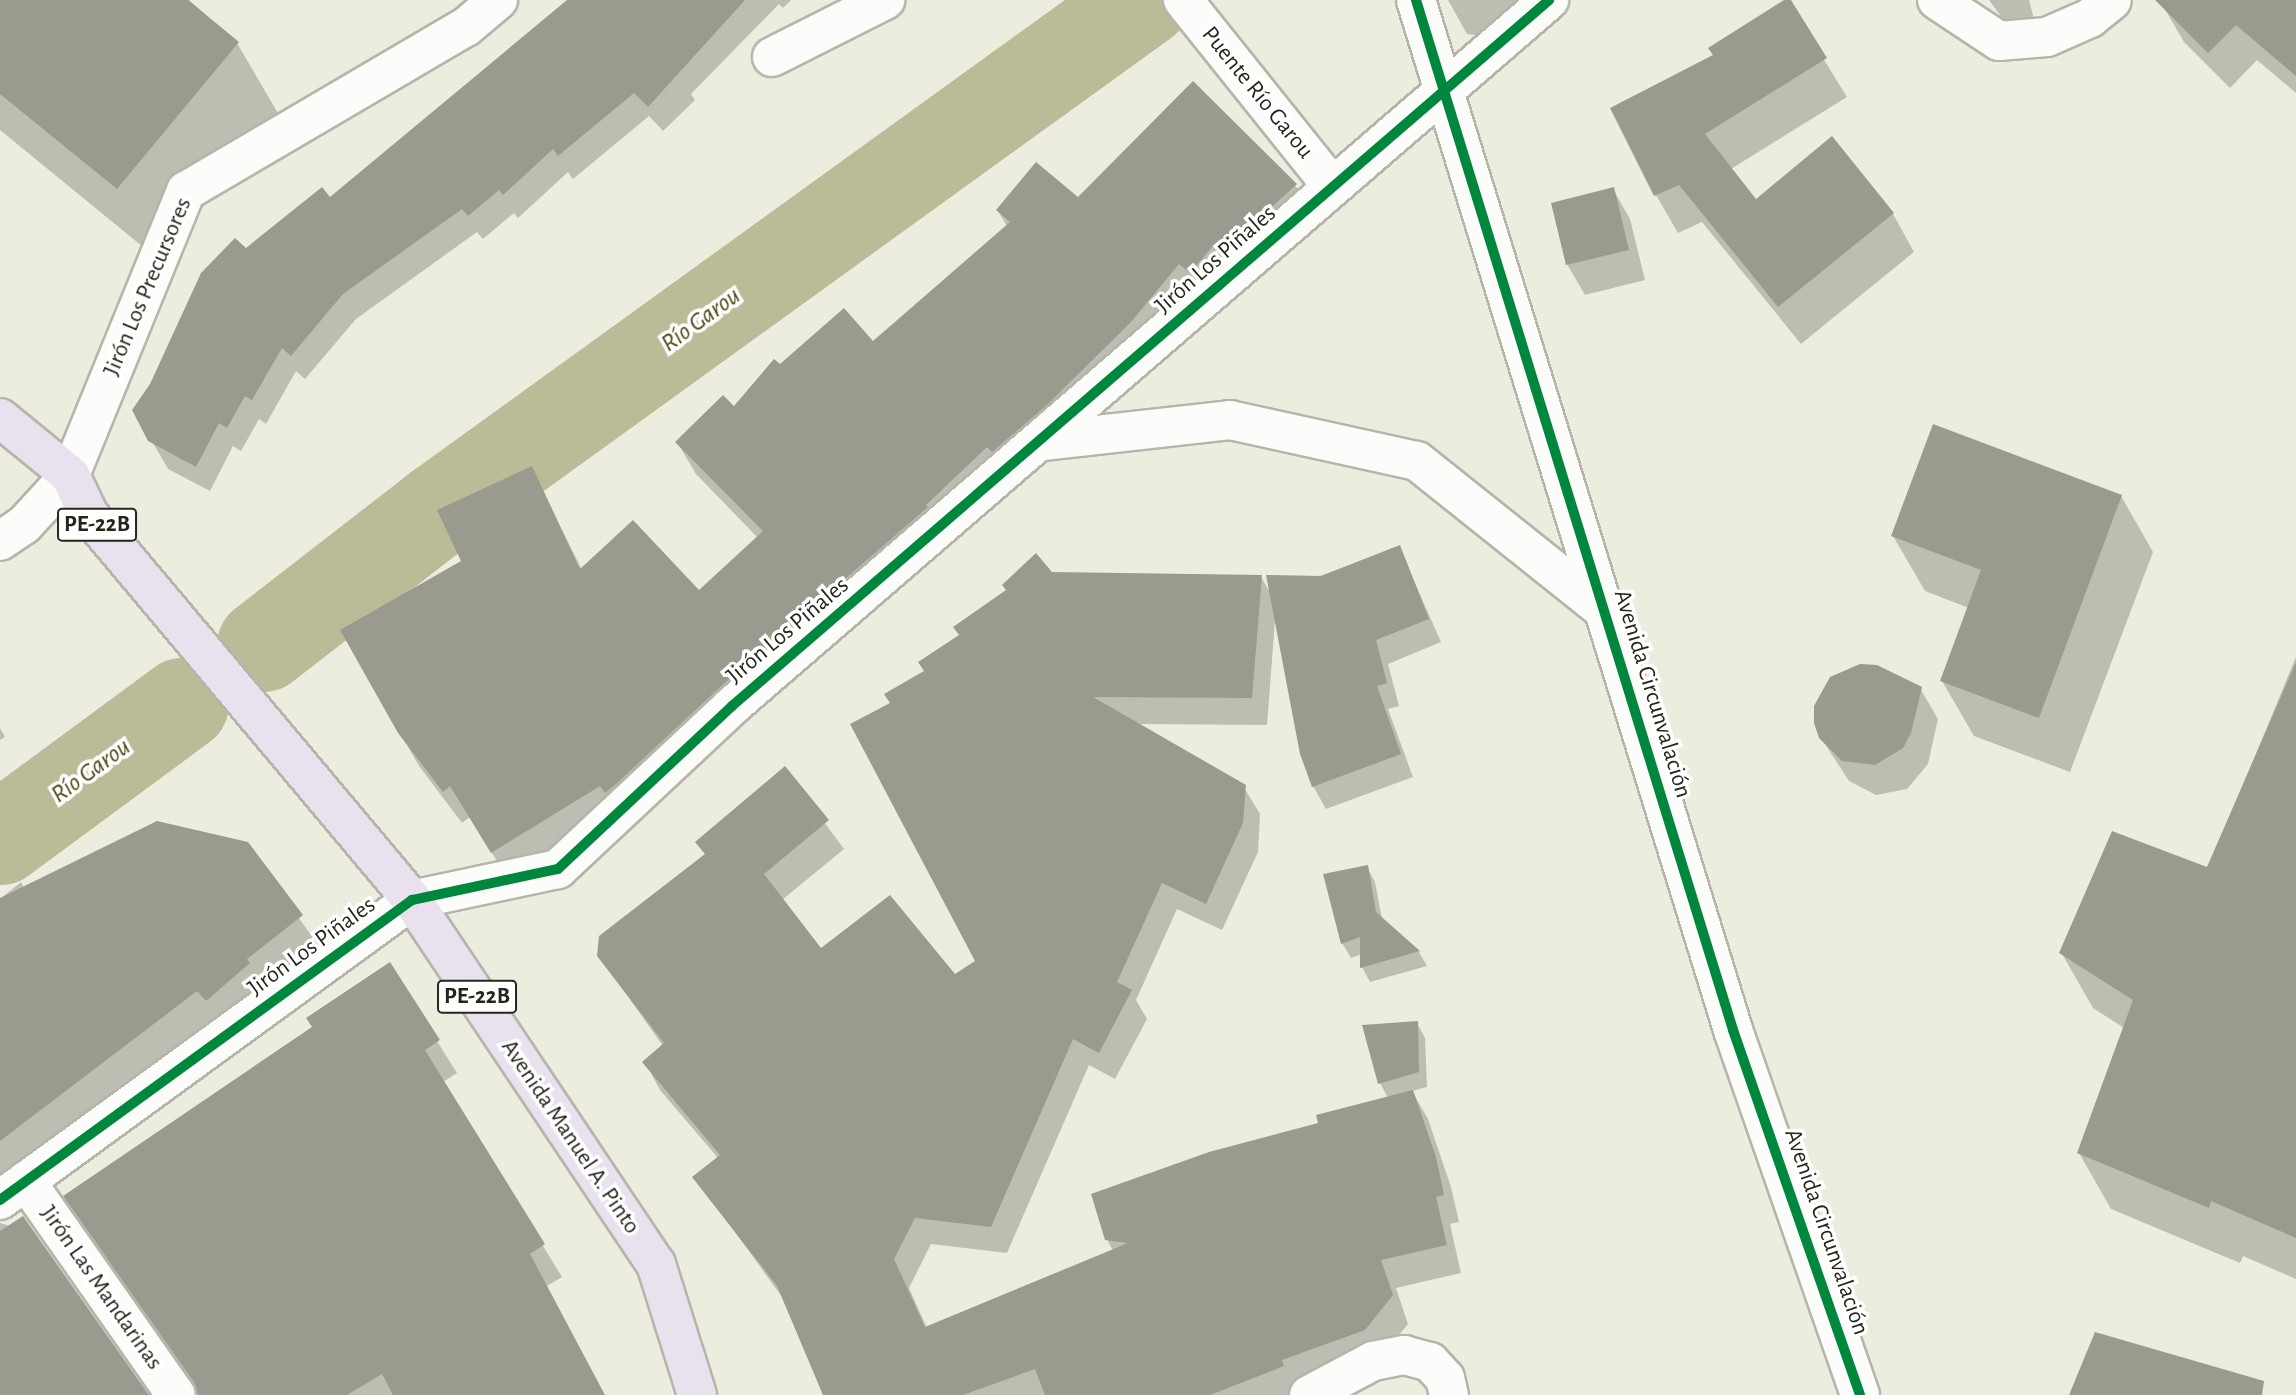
<!DOCTYPE html>
<html>
<head>
<meta charset="utf-8">
<style>
  body { margin:0 }
  #map { position:relative; width:2296px; height:1395px; overflow:hidden; background:#ededdf; font-family:"Alegreya Sans",sans-serif }
  div>[style] { position:absolute }
  .shadow>* { inset:0; background:#0003 }
  .river>* { height:93px; margin:-46.5px; padding:0 46.5px; transform-origin:46.5px; border-radius:46.5px; background:#bbbb98 }
  .building>* { inset:0; background:#9a9a8f }
  .roads { filter:drop-shadow(2px 0 #b5b5aa) drop-shadow(-2px 0 #b5b5aa) drop-shadow(0 2px #b5b5aa) drop-shadow(0 -2px #b5b5aa) }
  .street>* { height:38px; margin:-19px; padding:0 19px; transform-origin:19px; border-radius:19px; background:#fcfcfa }
  .highway>* { height:38px; margin:-19px; padding:0 19px; transform-origin:19px; border-radius:19px; background:#e9e1ed }
  .cycleway>* { height:10px; margin:-5px; padding:0 5px; transform-origin:5px; border-radius:5px; background:#00873e }
  span { translate:-50% -50%; white-space:nowrap; text-align:center; line-height:1.15; -webkit-text-stroke:7px #fff; paint-order:stroke }
  .shield-label span { padding:2px 5px; background:#fff; border:2px solid; border-radius:5px; -webkit-text-stroke-width:0 }
  .shield-label { font-size:23px; color:#25251b; font-weight:700 }
  .street-label { font-size:24px; color:#25251b }
  .water-label { font-size:26px; color:#4c4a17; font-style:italic }
</style>
</head>
<body>
<div id="map">
  <div class="shadow">
    <div style="clip-path:polygon(0 0,189px 0,237px 43px,279px 115px,159px 260px,0 130px)"></div>
    <div style="clip-path:polygon(572px 0,791px 0,783px 8px,779px 4px,691px 94px,695px 100px,663px 131px,649px 116px,573px 179px,568px 172px,518px 218px,514px 213px,483px 239px,477px 232px,356px 319px,305px 379px,296px 371px,266px 424px,259px 419px,241px 451px,233px 446px,210px 491px,168px 469px,134px 410px,246px 251px,330px 199px)"></div>
    <div style="clip-path:polygon(1448px 0,1550px 0,1506px 39px,1467px 34px)"></div>
    <div style="clip-path:polygon(1787px 0,1847px 97px,1731px 169px,1756px 201px,1893px 214px,1914px 252px,1801px 344px,1702px 222px,1678px 233px,1656px 195px,1715px 56px)"></div>
    <div style="clip-path:polygon(1989px 0,2029px 0,2041px 47px,2024px 48px)"></div>
    <div style="clip-path:polygon(2169px 0,2296px 0,2296px 93px,2257px 60px,2230px 88px,2184px 42px,2163px 6px)"></div>
    <div style="clip-path:polygon(1295px 185px,1314px 217px,511px 884px,470px 817px,462px 823px,419px 766px,400px 733px,463px 562px,531px 468px,582px 570px,699px 593px,758px 538px,696px 474px,677px 442px,734px 408px,780px 367px,873px 344px,1007px 226px,998px 211px,1078px 199px)"></div>
    <div style="clip-path:polygon(1613px 189px,1630px 219px,1645px 280px,1585px 295px,1567px 264px)"></div>
    <div style="clip-path:polygon(2121px 496px,2153px 552px,2070px 772px,1974px 736px,1942px 681px,1969px 608px,1925px 591px,1893px 536px)"></div>
    <div style="clip-path:polygon(1399px 547px,1441px 642px,1388px 664px,1399px 706px,1388px 709px,1413px 777px,1326px 809px,1313px 786px,1275px 621px,1267px 725px,1137px 724px,1243px 786px,1260px 814px,1258px 852px,1222px 930px,1177px 909px,1136px 1000px,1147px 1019px,1115px 1079px,1089px 1065px,1007px 1253px,931px 1244px,909px 1288px,927px 1328px,1113px 1251px,1107px 1239px,1320px 1124px,1388px 1098px,1380px 1083px,1417px 1023px,1425px 1038px,1427px 1087px,1412px 1091px,1428px 1119px,1451px 1187px,1459px 1222px,1450px 1224px,1461px 1273px,1396px 1288px,1408px 1324px,1381px 1357px,1294px 1395px,825px 1395px,785px 1301px,695px 1177px,718px 1158px,660px 1090px,645px 1062px,663px 1046px,599px 956px,706px 856px,697px 842px,785px 769px,844px 849px,782px 900px,821px 951px,955px 977px,977px 962px,892px 703px,925px 672px,1051px 573px,1261px 577px,1271px 594px)"></div>
    <div style="clip-path:polygon(2296px 657px,2296px 1279px,2243px 1256px,2240px 1263px,2111px 1209px,2079px 1153px,2124px 1028px,2093px 1008px,2061px 952px,2208px 869px)"></div>
    <div style="clip-path:polygon(1920px 688px,1938px 719px,1928px 764px,1907px 789px,1876px 795px,1849px 781px,1821px 738px)"></div>
    <div style="clip-path:polygon(0 728px,5px 737px,0 740px)"></div>
    <div style="clip-path:polygon(247px 844px,320px 948px,0 1221px,0 899px,21px 882px,24px 888px)"></div>
    <div style="clip-path:polygon(1367px 867px,1375px 882px,1382px 919px,1419px 952px,1427px 966px,1370px 982px,1362px 967px,1362px 954px,1351px 958px,1342px 943px)"></div>
    <div style="clip-path:polygon(389px 965px,457px 1073px,443px 1082px,562px 1277px,547px 1286px,604px 1395px,197px 1395px,66px 1197px,314px 1028px)"></div>
    <div style="clip-path:polygon(0 1223px,11px 1226px,147px 1395px,0 1395px)"></div>
  </div>
  <div class="river">
    <div style="left:263px;top:645px;width:220px;rotate:-37.8deg"></div>
    <div style="left:437px;top:510px;width:871px;rotate:-35.84deg"></div>
    <div style="left:0;top:838px;width:226px;rotate:-36.4deg"></div>
  </div>
  <div class="building">
    <div style="clip-path:polygon(0 0,188px 0,239px 42px,117px 189px,0 94px)"></div>
    <div style="clip-path:polygon(567px 0,745px 0,648px 107px,634px 93px,558px 156px,553px 149px,503px 195px,499px 190px,468px 216px,462px 209px,343px 294px,291px 356px,282px 348px,252px 400px,245px 396px,227px 428px,219px 423px,196px 467px,148px 441px,132px 410px,150px 384px,201px 273px,235px 238px,246px 248px,322px 187px,330px 197px)"></div>
    <div style="clip-path:polygon(1784px 0,1791px 0,1827px 58px,1705px 134px,1756px 199px,1832px 136px,1894px 213px,1778px 307px,1679px 185px,1654px 196px,1610px 108px,1713px 55px,1708px 48px)"></div>
    <div style="clip-path:polygon(2155px 0,2296px 0,2296px 76px,2236px 25px,2208px 53px)"></div>
    <div style="clip-path:polygon(1193px 81px,1297px 184px,1221px 254px,1213px 246px,1190px 273px,1179px 264px,1131px 322px,1047px 405px,992px 452px,987px 447px,926px 505px,928px 507px,718px 689px,616px 784px,605px 793px,600px 786px,491px 853px,450px 786px,443px 792px,398px 733px,340px 630px,461px 561px,437px 510px,532px 466px,580px 569px,633px 520px,699px 590px,763px 531px,675px 442px,723px 395px,734px 406px,774px 359px,780px 364px,844px 308px,873px 341px,1010px 222px,996px 210px,1036px 162px,1078px 197px)"></div>
    <div style="clip-path:polygon(1614px 187px,1629px 250px,1566px 265px,1551px 203px)"></div>
    <div style="clip-path:polygon(1933px 424px,2122px 495px,2039px 718px,1940px 681px,1981px 570px,1891px 536px)"></div>
    <div style="clip-path:polygon(1400px 545px,1429px 619px,1376px 640px,1387px 683px,1377px 686px,1401px 754px,1312px 787px,1300px 754px,1266px 575px,1321px 576px)"></div>
    <div style="clip-path:polygon(1036px 553px,1052px 572px,1262px 575px,1252px 698px,1093px 697px,1246px 785px,1243px 823px,1206px 904px,1162px 883px,1117px 982px,1132px 990px,1099px 1053px,1073px 1039px,991px 1227px,915px 1218px,894px 1259px,925px 1327px,1128px 1243px,1105px 1240px,1091px 1194px,1209px 1152px,1318px 1123px,1316px 1115px,1413px 1090px,1436px 1157px,1444px 1195px,1436px 1197px,1447px 1245px,1381px 1260px,1393px 1295px,1365px 1330px,1282px 1360px,1284px 1366px,1210px 1395px,1045px 1395px,1035px 1369px,963px 1395px,823px 1395px,777px 1286px,692px 1177px,720px 1155px,642px 1062px,664px 1043px,597px 956px,599px 936px,705px 854px,695px 842px,785px 766px,829px 820px,764px 874px,821px 948px,890px 895px,955px 974px,975px 961px,850px 724px,890px 703px,884px 694px,924px 671px,918px 662px,959px 635px,953px 627px,1006px 590px,1002px 585px)"></div>
    <div style="clip-path:polygon(2296px 662px,2296px 1238px,2211px 1201px,2209px 1208px,2077px 1153px,2133px 1000px,2059px 953px,2112px 831px,2207px 867px)"></div>
    <div style="clip-path:polygon(1860px 664px,1877px 665px,1922px 687px,1911px 733px,1903px 748px,1875px 765px,1842px 761px,1819px 738px,1814px 723px,1814px 706px,1830px 677px)"></div>
    <div style="clip-path:polygon(157px 821px,248px 842px,303px 915px,247px 959px,250px 963px,206px 1001px,197px 991px,0 1141px,0 898px)"></div>
    <div style="clip-path:polygon(1368px 865px,1376px 912px,1420px 951px,1360px 968px,1360px 937px,1341px 944px,1323px 874px)"></div>
    <div style="clip-path:polygon(390px 962px,440px 1040px,425px 1050px,545px 1244px,530px 1254px,605px 1395px,393px 1395px,382px 1374px,347px 1395px,198px 1395px,194px 1382px,63px 1196px,312px 1027px,306px 1018px)"></div>
    <div style="clip-path:polygon(1418px 1021px,1419px 1072px,1378px 1084px,1362px 1025px)"></div>
    <div style="clip-path:polygon(23px 1216px,149px 1395px,0 1395px,0 1231px)"></div>
    <div style="clip-path:polygon(2095px 1332px,2264px 1381px,2262px 1395px,2069px 1395px)"></div>
  </div>
  <div class="roads">
    <div class="street">
      <div style="left:1183px;top:0;width:238px;rotate:51.3deg"></div>
      <div style="left:1416px;top:0;width:1078px;rotate:72.89deg"></div>
      <div style="left:1733px;top:1030px;width:386px;rotate:70.8deg"></div>
      <div style="left:1937px;top:0;width:74px;rotate:33.5deg"></div>
      <div style="left:1999px;top:41px;width:48px;rotate:-4.8deg"></div>
      <div style="left:2047px;top:37px;width:47px;rotate:-23.8deg"></div>
      <div style="left:2090px;top:18px;width:28px;rotate:-39deg"></div>
      <div style="left:772px;top:57px;width:127px;rotate:-26.8deg"></div>
      <div style="left:1043px;top:441px;width:188px;rotate:-6.4deg"></div>
      <div style="left:1230px;top:420px;width:191px;rotate:12.4deg"></div>
      <div style="left:1417px;top:461px;width:241px;rotate:38.6deg"></div>
      <div style="left:0;top:541px;width:29px;rotate:-34deg"></div>
      <div style="left:24px;top:525px;width:68px;rotate:-47.4deg"></div>
      <div style="left:70px;top:475px;width:307px;rotate:-67.8deg"></div>
      <div style="left:186px;top:191px;width:324px;rotate:-30.4deg"></div>
      <div style="left:466px;top:27px;width:42px;rotate:-40.2deg"></div>
      <div style="left:26px;top:1181px;width:261px;rotate:55deg"></div>
      <div style="left:0;top:1200px;width:510px;rotate:-36.06deg"></div>
      <div style="left:412px;top:900px;width:149px;rotate:-12deg"></div>
      <div style="left:558px;top:869px;width:238px;rotate:-43.1deg"></div>
      <div style="left:732px;top:706px;width:1080px;rotate:-40.83deg"></div>
      <div style="left:1309px;top:1395px;width:72px;rotate:-28deg"></div>
      <div style="left:1373px;top:1361px;width:32px;rotate:-11deg"></div>
      <div style="left:1404px;top:1355px;width:27px;rotate:15deg"></div>
      <div style="left:1430px;top:1362px;width:22px;rotate:47deg"></div>
      <div style="left:1445px;top:1378px;width:17px;rotate:77deg"></div>
    </div>
    <div class="highway">
      <div style="left:0;top:418px;width:90px;rotate:39.2deg"></div>
      <div style="left:70px;top:475px;width:44px;rotate:64.6deg"></div>
      <div style="left:89px;top:515px;width:503px;rotate:50deg"></div>
      <div style="left:412px;top:900px;width:438px;rotate:56.2deg"></div>
      <div style="left:656px;top:1264px;width:137px;rotate:72.6deg"></div>
    </div>
  </div>
  <div class="cycleway">
    <div style="left:1416px;top:0;width:1078px;rotate:72.89deg"></div>
    <div style="left:1733px;top:1030px;width:386px;rotate:70.8deg"></div>
    <div style="left:0;top:1200px;width:510px;rotate:-36.06deg"></div>
    <div style="left:412px;top:900px;width:149px;rotate:-12deg"></div>
    <div style="left:558px;top:869px;width:238px;rotate:-43.1deg"></div>
    <div style="left:732px;top:706px;width:1080px;rotate:-40.83deg"></div>
  </div>
  <div class="shield-label">
    <span style="left:97px;top:525px">PE-22B</span>
    <span style="left:477px;top:997px">PE-22B</span>
  </div>
  <div class="street-label">
    <span style="left:1257px;top:93px;rotate:51deg">Puente Río Garou</span>
    <span style="left:1216px;top:260px;rotate:-41deg">Jirón Los Piñales</span>
    <span style="left:148px;top:287px;rotate:-67deg">Jirón Los Precursores</span>
    <span style="left:788px;top:631px;rotate:-40deg">Jirón Los Piñales</span>
    <span style="left:1652px;top:694px;rotate:73deg">Avenida Circunvalación</span>
    <span style="left:312px;top:947px;rotate:-36deg">Jirón Los Piñales</span>
    <span style="left:570px;top:1137px;rotate:56deg">Avenida Manuel A. Pinto</span>
    <span style="left:1826px;top:1232px;rotate:71deg">Avenida Circunvalación</span>
    <span style="left:101px;top:1288px;rotate:55deg">Jirón Las Mandarinas</span>
  </div>
  <div class="water-label">
    <span style="left:701px;top:320px;rotate:-36deg">Río Garou</span>
    <span style="left:91px;top:771px;rotate:-36deg">Río Garou</span>
  </div>
</div>
</body>
</html>
